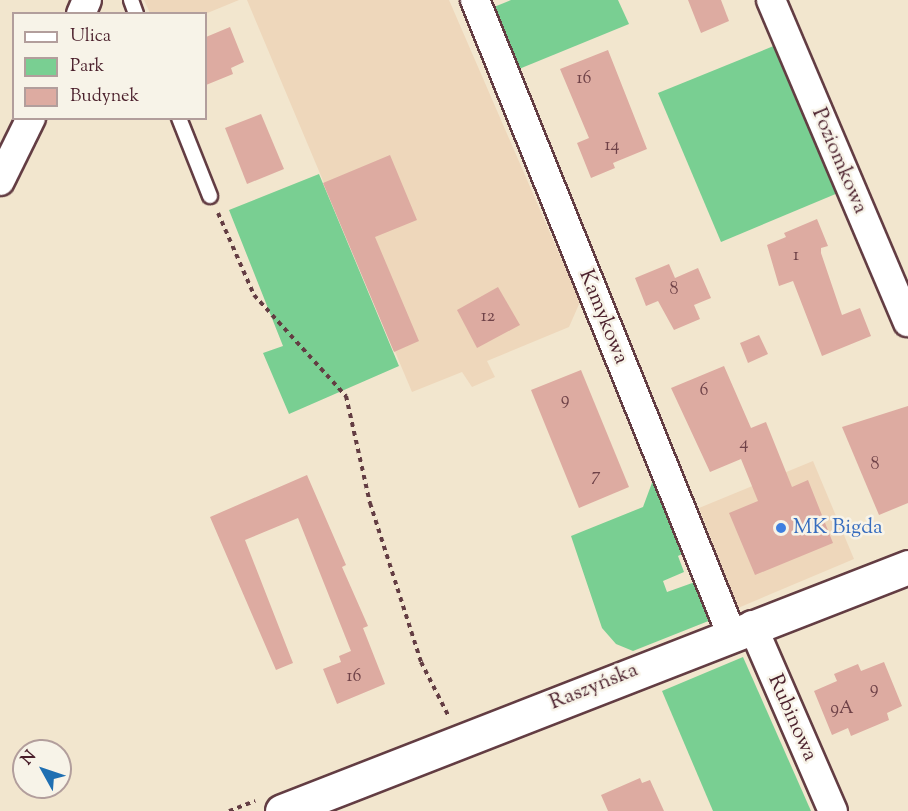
<!DOCTYPE html>
<html>
<head>
<meta charset="utf-8">
<style>
  body { margin:0 }
  #map { position:relative; width:908px; height:811px; overflow:hidden; background:#f2e6ce; font-family:"Sorts Mill Goudy",serif }
  div>[style] { position:absolute }
  .built>* { inset:0; background:#eed7bb }
  .green>* { inset:0; background:#79cf92 }
  .building>* { inset:0; background:#ddaba1 }
  .path>* { height:4px; margin-top:-2px; transform-origin:0; background:repeating-linear-gradient(90deg,#633d43 0 4.5px,transparent 0 9px) }
  .roads { filter:drop-shadow(2px 0 #633d43) drop-shadow(-2px 0 #633d43) drop-shadow(0 2px #633d43) drop-shadow(0 -2px #633d43) }
  .service>* { height:14px; margin:-7px; padding:0 7px; transform-origin:7px; border-radius:7px; background:#fff }
  .minor>* { height:28px; margin:-14px; padding:0 14px; transform-origin:14px; border-radius:14px; background:#fff }
  .tertiary>* { height:33px; margin:-16.5px; padding:0 16.5px; transform-origin:16.5px; border-radius:16.5px; background:#fff }
  .dots>* { width:16px; height:16px; translate:-50% -50%; box-sizing:border-box; border:3px solid #f7f3e8; border-radius:50% }
  span { translate:-50% -50%; white-space:nowrap; text-align:center; line-height:1.15; -webkit-text-stroke:5px #f7f3e8; paint-order:stroke }
  .number-label { font-size:18px; color:#6f4248 }
  .number-label span { -webkit-text-stroke-width:0 }
  .street-label { font-size:21px; color:#4a1f2b }
  .shop-label { font-size:21px; color:#366cbe }
  .left { translate:0 -50%; text-align:left }
  .legend { position:absolute; left:12px; top:12px; width:195px; height:108px; box-sizing:border-box; background:#f7f3e8; border:2px solid #b29e9c; margin:0; padding:8px 10px; list-style:none; font-size:18px; color:#4a1f2b }
  .legend li { display:flex; align-items:center; gap:12px; height:30px }
  .legend b { width:30px; border:2px solid #b29e9c }
  .north { position:absolute; left:12px; top:739px; width:60px; height:60px; box-sizing:border-box; background:#f7f3e8; border:2px solid #b29e9c; border-radius:50%; rotate:310deg; font-size:16px; font-weight:700; line-height:24px; text-align:center; color:#4a1f2b }
  .north::after { content:''; display:block; margin:auto; width:21px; height:27px; background:#1f6fb2; clip-path:polygon(50% 0,100% 100%,50% 72%,0 100%) }
</style>
</head>
<body>
<div id="map">
  <div class="built">
    <div style="clip-path:polygon(144px 0,239px 0,205px 14px,150px 13px)"></div>
    <div style="clip-path:polygon(247px 0,449px 0,580px 302px,569px 327px,487px 361px,495px 377px,472px 387px,462px 372px,412px 392px)"></div>
    <div style="clip-path:polygon(813px 461px,854px 559px,738px 608px,699px 508px)"></div>
  </div>
  <div class="green">
    <div style="clip-path:polygon(511px 0,618px 0,629px 24px,519px 69px,494px 7px)"></div>
    <div style="clip-path:polygon(776px 45px,838px 193px,721px 242px,658px 93px)"></div>
    <div style="clip-path:polygon(319px 174px,399px 366px,289px 414px,263px 353px,283px 346px,229px 210px)"></div>
    <div style="clip-path:polygon(653px 480px,684px 553px,678px 556px,684px 572px,663px 581px,667px 592px,695px 582px,711px 620px,633px 651px,616px 644px,602px 628px,571px 536px,643px 507px)"></div>
    <div style="clip-path:polygon(743px 657px,811px 811px,713px 811px,662px 691px)"></div>
  </div>
  <div class="building">
    <div style="clip-path:polygon(688px 0,721px 0,729px 21px,701px 33px)"></div>
    <div style="clip-path:polygon(230px 27px,244px 62px,231px 68px,233px 74px,206px 85px,206px 37px)"></div>
    <div style="clip-path:polygon(608px 50px,647px 149px,613px 163px,615px 168px,591px 178px,577px 143px,589px 138px,560px 69px)"></div>
    <div style="clip-path:polygon(261px 114px,284px 169px,247px 184px,225px 128px)"></div>
    <div style="clip-path:polygon(390px 155px,417px 220px,375px 237px,419px 341px,394px 352px,323px 183px)"></div>
    <div style="clip-path:polygon(817px 219px,828px 246px,821px 248px,821px 253px,842px 315px,860px 308px,871px 336px,822px 356px,793px 281px,779px 286px,767px 245px,786px 237px,784px 233px)"></div>
    <div style="clip-path:polygon(669px 264px,675px 278px,698px 268px,711px 298px,694px 305px,700px 319px,674px 330px,658px 301px,646px 306px,635px 278px)"></div>
    <div style="clip-path:polygon(498px 287px,520px 325px,477px 348px,457px 310px)"></div>
    <div style="clip-path:polygon(759px 335px,768px 354px,748px 363px,740px 343px)"></div>
    <div style="clip-path:polygon(724px 366px,751px 428px,766px 422px,792px 487px,808px 480px,833px 543px,755px 575px,729px 513px,758px 501px,741px 459px,710px 472px,671px 388px)"></div>
    <div style="clip-path:polygon(581px 370px,629px 487px,579px 508px,531px 390px)"></div>
    <div style="clip-path:polygon(908px 406px,908px 503px,879px 515px,842px 427px)"></div>
    <div style="clip-path:polygon(307px 475px,346px 565px,342px 567px,368px 626px,363px 628px,385px 684px,337px 704px,323px 669px,341px 662px,339px 656px,351px 651px,298px 518px,245px 540px,293px 663px,276px 670px,210px 517px)"></div>
    <div style="clip-path:polygon(884px 662px,902px 706px,887px 713px,889px 720px,851px 736px,848px 728px,832px 735px,814px 691px,837px 681px,834px 674px,858px 664px,861px 671px)"></div>
    <div style="clip-path:polygon(640px 778px,642px 783px,650px 780px,664px 811px,608px 811px,601px 795px)"></div>
  </div>
  <div class="path">
    <div style="left:218px;top:213px;width:90px;rotate:66.3deg"></div>
    <div style="left:254px;top:295px;width:137px;rotate:47.7deg"></div>
    <div style="left:346px;top:396px;width:110px;rotate:77.4deg"></div>
    <div style="left:370px;top:503px;width:167px;rotate:72.2deg"></div>
    <div style="left:421px;top:662px;width:59px;rotate:63deg"></div>
    <div style="left:229px;top:811px;width:28px;rotate:-21deg"></div>
  </div>
  <div class="roads">
    <div class="service">
      <div style="left:131px;top:0;width:15px;rotate:70deg"></div>
      <div style="left:179px;top:118px;width:84px;rotate:68.3deg"></div>
    </div>
    <div class="minor">
      <div style="left:475px;top:0;width:683px;rotate:67.98deg"></div>
      <div style="left:771px;top:0;width:350px;rotate:67deg"></div>
      <div style="left:81px;top:14px;width:15px;rotate:-67deg"></div>
      <div style="left:0;top:181px;width:70px;rotate:-63.8deg"></div>
      <div style="left:752px;top:625px;width:203px;rotate:66.5deg"></div>
    </div>
    <div class="tertiary">
      <div style="left:282px;top:811px;width:672px;rotate:-21.29deg"></div>
    </div>
  </div>
  <div class="dots">
    <div style="left:781px;top:528px;background:#3f7fe0"></div>
  </div>
  <div class="number-label">
    <span style="left:584px;top:79px">16</span>
    <span style="left:612px;top:146px">14</span>
    <span style="left:796px;top:256px">1</span>
    <span style="left:674px;top:290px">8</span>
    <span style="left:488px;top:317px">12</span>
    <span style="left:704px;top:391px">6</span>
    <span style="left:565px;top:400px">9</span>
    <span style="left:744px;top:444px">4</span>
    <span style="left:875px;top:465px">8</span>
    <span style="left:596px;top:476px">7</span>
    <span style="left:354px;top:677px">16</span>
    <span style="left:874px;top:689px">9</span>
    <span style="left:842px;top:709px">9A</span>
  </div>
  <div class="street-label">
    <span style="left:839px;top:161px;rotate:67deg">Poziomkowa</span>
    <span style="left:603px;top:317px;rotate:68deg">Kamykowa</span>
    <span style="left:594px;top:687px;rotate:-22deg">Raszyńska</span>
    <span style="left:792px;top:718px;rotate:66deg">Rubinowa</span>
  </div>
  <div class="shop-label">
    <span class="left" style="left:793px;top:528px">MK Bigda</span>
  </div>
  <ul class="legend">
  <li><b style="height:8px;background:#fff"></b>Ulica</li>
  <li><b style="height:16px;background:#79cf92"></b>Park</li>
  <li><b style="height:16px;background:#ddaba1"></b>Budynek</li>
  </ul>
  <div class="north">N</div>
</div>
</body>
</html>
